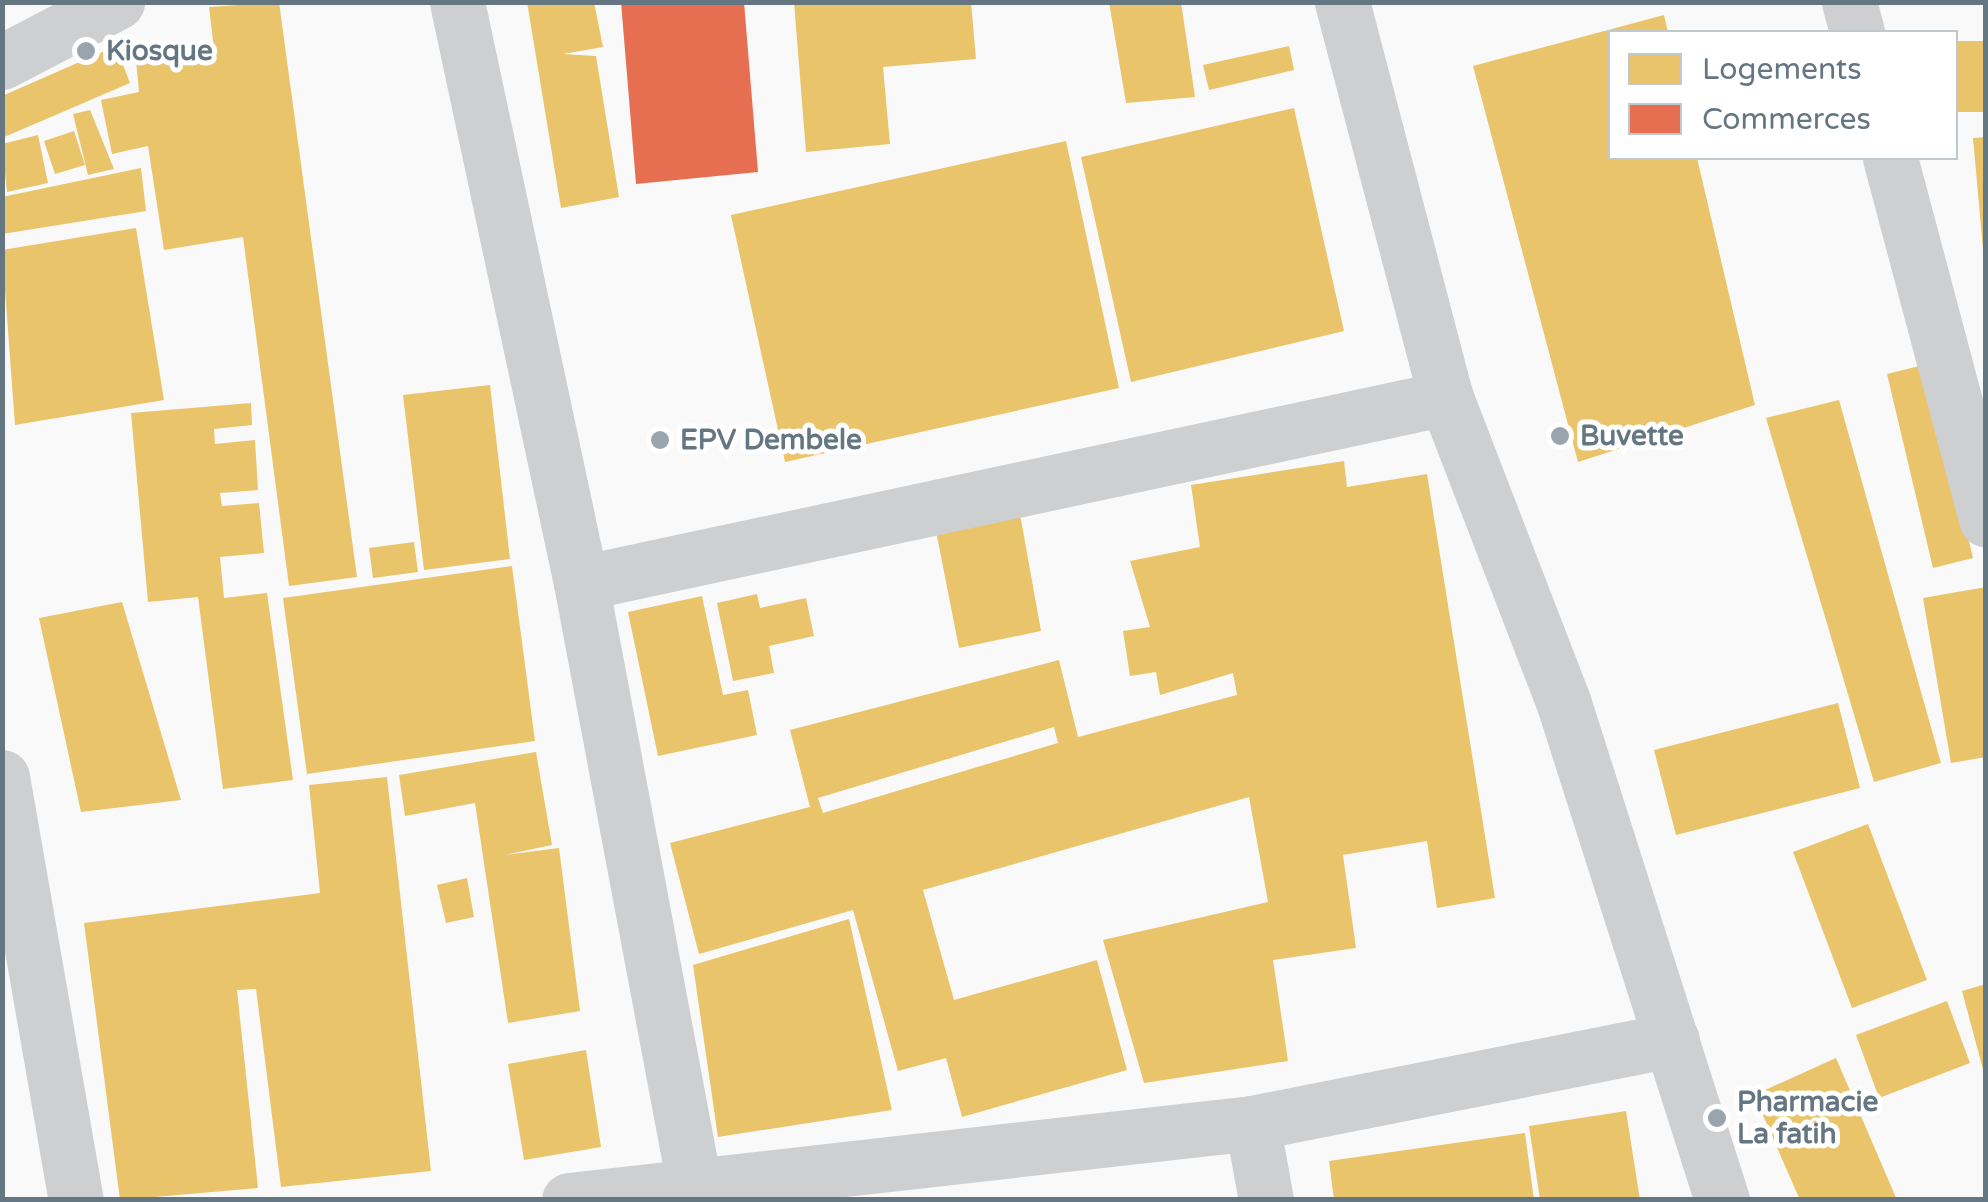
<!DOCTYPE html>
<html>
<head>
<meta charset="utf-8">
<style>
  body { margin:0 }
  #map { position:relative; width:1988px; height:1202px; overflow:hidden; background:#f9f9f9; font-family:"Varela Round",sans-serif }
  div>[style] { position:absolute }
  .homes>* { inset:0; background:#e9c46a }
  .shops>* { inset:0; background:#e76f51 }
  .street>* { height:55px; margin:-27.5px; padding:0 27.5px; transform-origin:27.5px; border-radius:27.5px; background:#cecfd0 }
  .dots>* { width:28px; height:28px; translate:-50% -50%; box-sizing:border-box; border:5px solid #fff; border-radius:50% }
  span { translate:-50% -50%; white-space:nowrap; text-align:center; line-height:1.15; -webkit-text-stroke:10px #fff; paint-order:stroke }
  .poi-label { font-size:28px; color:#657683; font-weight:700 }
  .left { translate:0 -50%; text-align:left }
  .frame { position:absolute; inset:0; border:5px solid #657683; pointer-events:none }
  .legend { position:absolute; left:1608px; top:30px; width:350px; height:130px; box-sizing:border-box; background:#fff; border:2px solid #c1c8cd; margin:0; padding:12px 18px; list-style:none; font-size:30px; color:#657683 }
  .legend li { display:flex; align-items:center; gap:20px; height:50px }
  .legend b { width:50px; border:2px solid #c1c8cd }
</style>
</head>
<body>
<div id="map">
  <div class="homes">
    <div style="clip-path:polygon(279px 2px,357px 577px,289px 586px,243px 237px,164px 250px,148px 146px,112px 154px,101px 100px,139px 92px,136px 60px,214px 49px,209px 7px)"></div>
    <div style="clip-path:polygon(527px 2px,594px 2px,603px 47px,563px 54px,596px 56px,619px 197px,561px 208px)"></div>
    <div style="clip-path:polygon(794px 2px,971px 2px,976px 59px,883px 67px,890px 144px,806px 152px)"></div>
    <div style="clip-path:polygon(1109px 2px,1181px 2px,1195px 97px,1126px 103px)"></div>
    <div style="clip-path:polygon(1664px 15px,1668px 32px,1610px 32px,1610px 158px,1697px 158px,1755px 405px,1578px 462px,1473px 66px)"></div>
    <div style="clip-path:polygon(1956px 41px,1986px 41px,1986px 112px,1956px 112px)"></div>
    <div style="clip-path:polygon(116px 46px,130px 83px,2px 138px,2px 96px)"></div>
    <div style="clip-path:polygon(1289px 46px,1294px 70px,1209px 90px,1203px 65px)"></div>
    <div style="clip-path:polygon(1294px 108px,1344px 331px,1131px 382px,1081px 157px)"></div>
    <div style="clip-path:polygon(90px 110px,114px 169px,88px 175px,73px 114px)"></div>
    <div style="clip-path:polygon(74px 131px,85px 165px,55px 174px,44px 141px)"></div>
    <div style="clip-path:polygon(38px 135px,48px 183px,7px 192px,2px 144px)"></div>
    <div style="clip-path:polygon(1986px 137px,1986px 249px,1983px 249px,1973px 138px)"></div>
    <div style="clip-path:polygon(1066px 141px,1119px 388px,785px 462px,731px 215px)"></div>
    <div style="clip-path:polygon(141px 168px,146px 211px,2px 234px,2px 197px)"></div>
    <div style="clip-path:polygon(136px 228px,164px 400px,15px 425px,2px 250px)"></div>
    <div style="clip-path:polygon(1927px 364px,1973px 558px,1933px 568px,1887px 374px)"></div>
    <div style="clip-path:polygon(490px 385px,510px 559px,424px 570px,403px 395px)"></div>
    <div style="clip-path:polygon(1839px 400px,1941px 763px,1874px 782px,1766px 418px)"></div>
    <div style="clip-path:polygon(251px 403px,252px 425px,214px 429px,215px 444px,255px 440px,258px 490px,220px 493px,222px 506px,259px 503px,264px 553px,220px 557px,224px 598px,267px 593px,293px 780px,223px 789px,198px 597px,148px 602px,131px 413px)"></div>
    <div style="clip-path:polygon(evenodd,1344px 461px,1347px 487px,1427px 474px,1495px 898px,1437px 908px,1427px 841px,1343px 855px,1356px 948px,1273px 960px,1288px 1061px,1144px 1083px,1103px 940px,1268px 902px,1249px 797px,923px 890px,954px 1000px,1097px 960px,1127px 1070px,962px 1117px,946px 1058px,898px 1071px,853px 910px,699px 954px,670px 843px,810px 807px,790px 730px,1059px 660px,1078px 737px,1237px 695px,1233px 673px,1160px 695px,1156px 672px,1130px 676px,1123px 631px,1150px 627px,1130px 561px,1200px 547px,1191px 485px,1344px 461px,1054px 727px,1058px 743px,823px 813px,818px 798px,1054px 727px)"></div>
    <div style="clip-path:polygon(1020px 514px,1041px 631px,959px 648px,936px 531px)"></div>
    <div style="clip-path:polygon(414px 542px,418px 572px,373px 578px,369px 548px)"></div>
    <div style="clip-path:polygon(512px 566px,535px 741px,307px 774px,283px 598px)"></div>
    <div style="clip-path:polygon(1986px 587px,1986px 757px,1951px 763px,1923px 598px)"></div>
    <div style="clip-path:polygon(757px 594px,760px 608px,806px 598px,814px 636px,769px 646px,774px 673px,733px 681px,717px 603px)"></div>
    <div style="clip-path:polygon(702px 596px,723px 695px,748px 690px,757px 735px,658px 756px,628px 612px)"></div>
    <div style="clip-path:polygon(122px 602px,181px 800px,81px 812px,39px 618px)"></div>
    <div style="clip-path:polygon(1838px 703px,1860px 788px,1676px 835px,1654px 750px)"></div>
    <div style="clip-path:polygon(536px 752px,552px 845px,504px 855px,559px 848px,580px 1011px,508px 1023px,475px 803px,405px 816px,399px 775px)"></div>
    <div style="clip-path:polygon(387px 777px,431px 1171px,281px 1187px,256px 989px,237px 990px,258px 1188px,120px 1200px,84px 923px,320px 893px,309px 785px)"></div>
    <div style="clip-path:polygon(1868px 824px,1927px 980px,1852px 1008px,1793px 852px)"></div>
    <div style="clip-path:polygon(467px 878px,474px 917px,446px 923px,437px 885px)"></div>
    <div style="clip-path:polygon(849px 919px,892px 1110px,718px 1137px,693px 965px)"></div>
    <div style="clip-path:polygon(1986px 984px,1986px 1073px,1984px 1073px,1962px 991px)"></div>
    <div style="clip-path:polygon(1947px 1001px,1970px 1063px,1879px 1098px,1856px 1035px)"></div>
    <div style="clip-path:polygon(586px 1050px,601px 1147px,524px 1160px,508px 1064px)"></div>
    <div style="clip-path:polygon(1836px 1058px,1897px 1200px,1800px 1200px,1754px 1095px)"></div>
    <div style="clip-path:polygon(1626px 1111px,1640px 1200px,1540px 1200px,1529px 1126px)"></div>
    <div style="clip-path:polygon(1525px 1133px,1534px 1200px,1334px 1200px,1329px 1161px)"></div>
  </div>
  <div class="shops">
    <div style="clip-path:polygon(621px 2px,744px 2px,758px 172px,636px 184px)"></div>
  </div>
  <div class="street">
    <div style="left:457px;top:2px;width:594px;rotate:77.95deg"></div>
    <div style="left:581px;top:583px;width:628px;rotate:79.35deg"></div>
    <div style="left:1342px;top:2px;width:409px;rotate:75.3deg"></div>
    <div style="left:1446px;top:398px;width:328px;rotate:68.9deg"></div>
    <div style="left:1564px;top:704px;width:521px;rotate:72.33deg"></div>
    <div style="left:1849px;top:2px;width:31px;rotate:75deg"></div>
    <div style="left:2px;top:62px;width:130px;rotate:-27.6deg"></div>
    <div style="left:1890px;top:158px;width:374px;rotate:75.1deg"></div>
    <div style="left:581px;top:583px;width:885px;rotate:-12.07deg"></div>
    <div style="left:2px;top:777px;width:429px;rotate:80.1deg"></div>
    <div style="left:1252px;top:1123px;width:78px;rotate:79.7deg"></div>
    <div style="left:569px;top:1200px;width:687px;rotate:-6.43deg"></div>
    <div style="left:1252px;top:1123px;width:428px;rotate:-11.2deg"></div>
  </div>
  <div class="dots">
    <div style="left:86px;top:51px;background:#99a4ac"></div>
    <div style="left:1560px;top:436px;background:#99a4ac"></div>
    <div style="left:660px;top:440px;background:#99a4ac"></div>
    <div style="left:1717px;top:1118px;background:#99a4ac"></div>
  </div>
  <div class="poi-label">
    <span class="left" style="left:106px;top:51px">Kiosque</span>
    <span class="left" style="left:1580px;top:436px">Buvette</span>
    <span class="left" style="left:680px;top:440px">EPV Dembele</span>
    <span class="left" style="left:1737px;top:1118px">Pharmacie<br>La fatih</span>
  </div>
  <div class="frame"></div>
  <ul class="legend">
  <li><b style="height:28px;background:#e9c46a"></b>Logements</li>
  <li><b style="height:28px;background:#e76f51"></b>Commerces</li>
  </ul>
</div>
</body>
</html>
